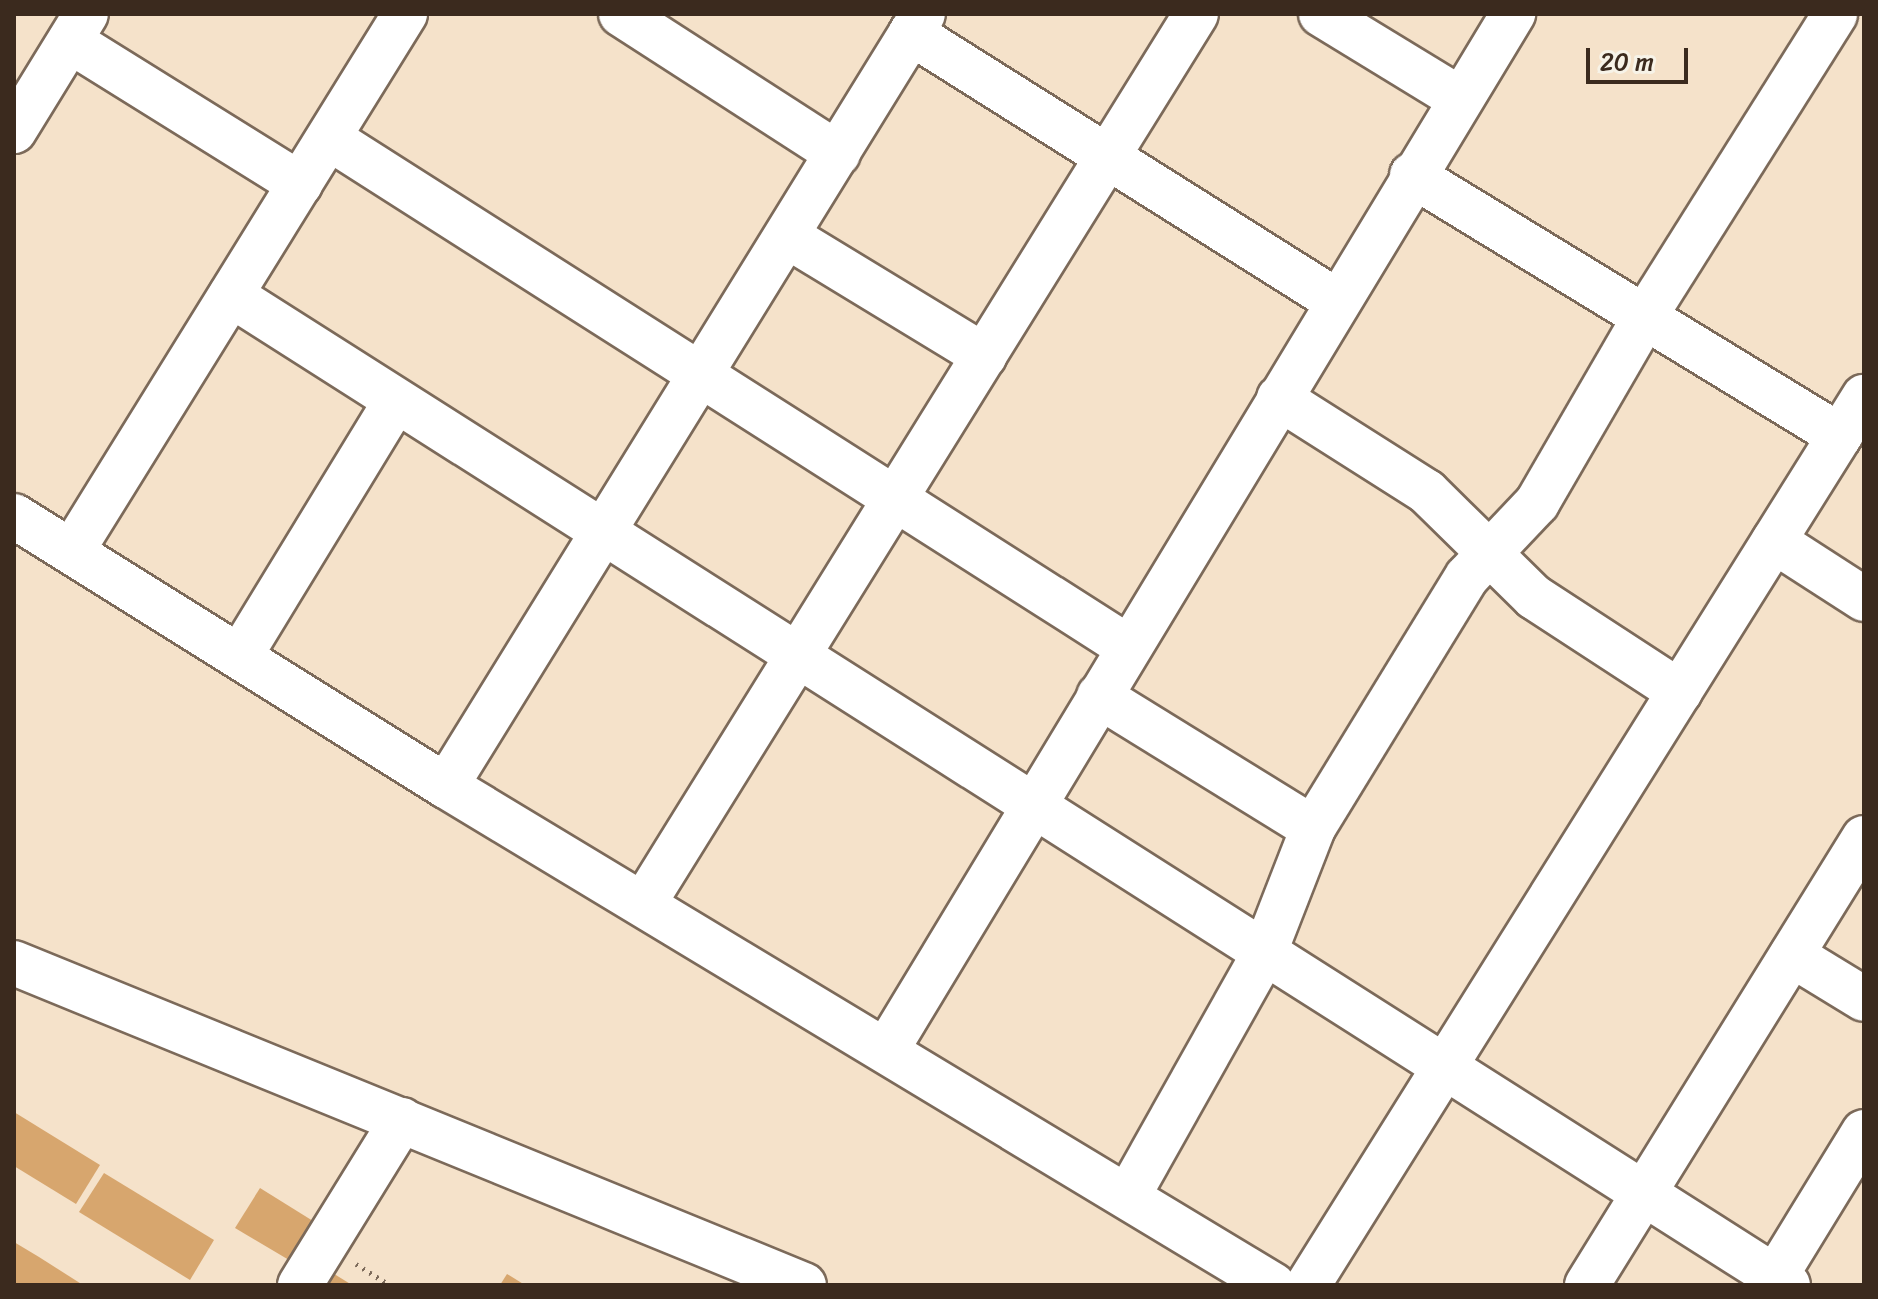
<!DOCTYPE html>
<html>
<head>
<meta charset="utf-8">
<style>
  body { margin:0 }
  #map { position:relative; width:1878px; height:1299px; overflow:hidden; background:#f5e2ca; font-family:Sriracha,sans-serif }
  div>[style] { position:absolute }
  .building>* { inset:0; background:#d7a66e }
  .path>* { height:5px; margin-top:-2.5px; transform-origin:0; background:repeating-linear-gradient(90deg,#7c6a5a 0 2px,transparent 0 8px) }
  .roads { filter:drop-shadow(2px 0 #7c6a5a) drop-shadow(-2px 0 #7c6a5a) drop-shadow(0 2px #7c6a5a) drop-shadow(0 -2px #7c6a5a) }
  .minor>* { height:44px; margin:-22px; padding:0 22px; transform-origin:22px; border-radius:22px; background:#fff }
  span { translate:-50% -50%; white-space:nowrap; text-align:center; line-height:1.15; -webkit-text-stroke:6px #f7f3e8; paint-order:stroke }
  .frame { position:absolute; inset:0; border:16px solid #3b2a1e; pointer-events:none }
  .scale { position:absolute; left:1586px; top:48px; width:102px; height:36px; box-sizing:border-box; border:4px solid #3b2a1e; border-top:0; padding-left:10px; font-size:24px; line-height:28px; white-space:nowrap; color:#3b2a1e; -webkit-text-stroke:6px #f7f3e8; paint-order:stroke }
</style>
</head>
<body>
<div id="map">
  <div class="building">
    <div style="clip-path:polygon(14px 1112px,100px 1165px,76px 1204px,14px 1166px)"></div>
    <div style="clip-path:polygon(104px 1173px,214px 1240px,190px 1280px,79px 1212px)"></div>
    <div style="clip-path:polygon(260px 1188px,313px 1221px,289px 1260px,235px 1228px)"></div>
    <div style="clip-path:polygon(14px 1242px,39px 1257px,83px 1285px,14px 1285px)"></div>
    <div style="clip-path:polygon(331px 1272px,352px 1285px,322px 1285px)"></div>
    <div style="clip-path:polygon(507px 1274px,525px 1285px,500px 1285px)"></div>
  </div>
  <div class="path">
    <div style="left:356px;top:1264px;width:39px;rotate:32deg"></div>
  </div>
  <div class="roads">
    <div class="minor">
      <div style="left:621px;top:14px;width:258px;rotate:32.8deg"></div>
      <div style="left:1321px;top:14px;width:163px;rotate:31.4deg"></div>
      <div style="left:911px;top:33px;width:501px;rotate:32.2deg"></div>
      <div style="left:70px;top:41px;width:271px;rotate:31.9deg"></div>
      <div style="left:14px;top:131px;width:137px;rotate:-58.4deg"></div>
      <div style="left:329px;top:138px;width:947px;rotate:32.5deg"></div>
      <div style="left:1412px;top:175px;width:501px;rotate:31.38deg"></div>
      <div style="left:787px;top:236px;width:231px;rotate:31.3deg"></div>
      <div style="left:231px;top:295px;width:1845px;rotate:32.45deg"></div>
      <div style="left:1279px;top:398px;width:175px;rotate:32.4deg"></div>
      <div style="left:1427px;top:492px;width:150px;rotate:44.5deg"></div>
      <div style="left:1534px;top:597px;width:174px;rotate:33.1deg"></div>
      <div style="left:14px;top:516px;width:509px;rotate:32.01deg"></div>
      <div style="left:446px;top:786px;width:966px;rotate:31.11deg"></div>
      <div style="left:1774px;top:541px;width:107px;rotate:32.8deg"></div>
      <div style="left:72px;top:551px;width:632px;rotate:-58.2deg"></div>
      <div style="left:240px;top:656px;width:298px;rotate:-58.6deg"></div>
      <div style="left:1099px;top:696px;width:251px;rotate:31.7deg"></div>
      <div style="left:446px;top:786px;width:907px;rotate:-58.29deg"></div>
      <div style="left:644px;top:903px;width:1046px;rotate:-58.16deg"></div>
      <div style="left:1792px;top:955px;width:84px;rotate:31.4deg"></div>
      <div style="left:14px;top:963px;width:853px;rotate:22.18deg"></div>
      <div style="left:887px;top:1049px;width:1210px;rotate:-58.83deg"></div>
      <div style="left:1128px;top:1196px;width:278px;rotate:-60.7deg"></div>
      <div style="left:1264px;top:954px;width:135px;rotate:-68.7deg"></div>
      <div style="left:1313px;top:828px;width:294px;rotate:-58.5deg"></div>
      <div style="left:1467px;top:577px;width:102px;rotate:-46.6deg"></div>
      <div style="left:1537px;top:503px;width:220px;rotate:-59.9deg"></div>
      <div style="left:1647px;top:313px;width:353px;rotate:-57.8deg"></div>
      <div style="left:1775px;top:1277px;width:170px;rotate:-58.5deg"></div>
      <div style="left:300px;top:1285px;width:194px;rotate:-58.3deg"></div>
      <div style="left:1308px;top:1285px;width:1048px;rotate:-57.95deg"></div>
      <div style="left:1587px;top:1285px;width:526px;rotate:-58.21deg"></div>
    </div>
  </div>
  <div class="frame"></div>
  <div class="scale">20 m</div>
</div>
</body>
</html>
